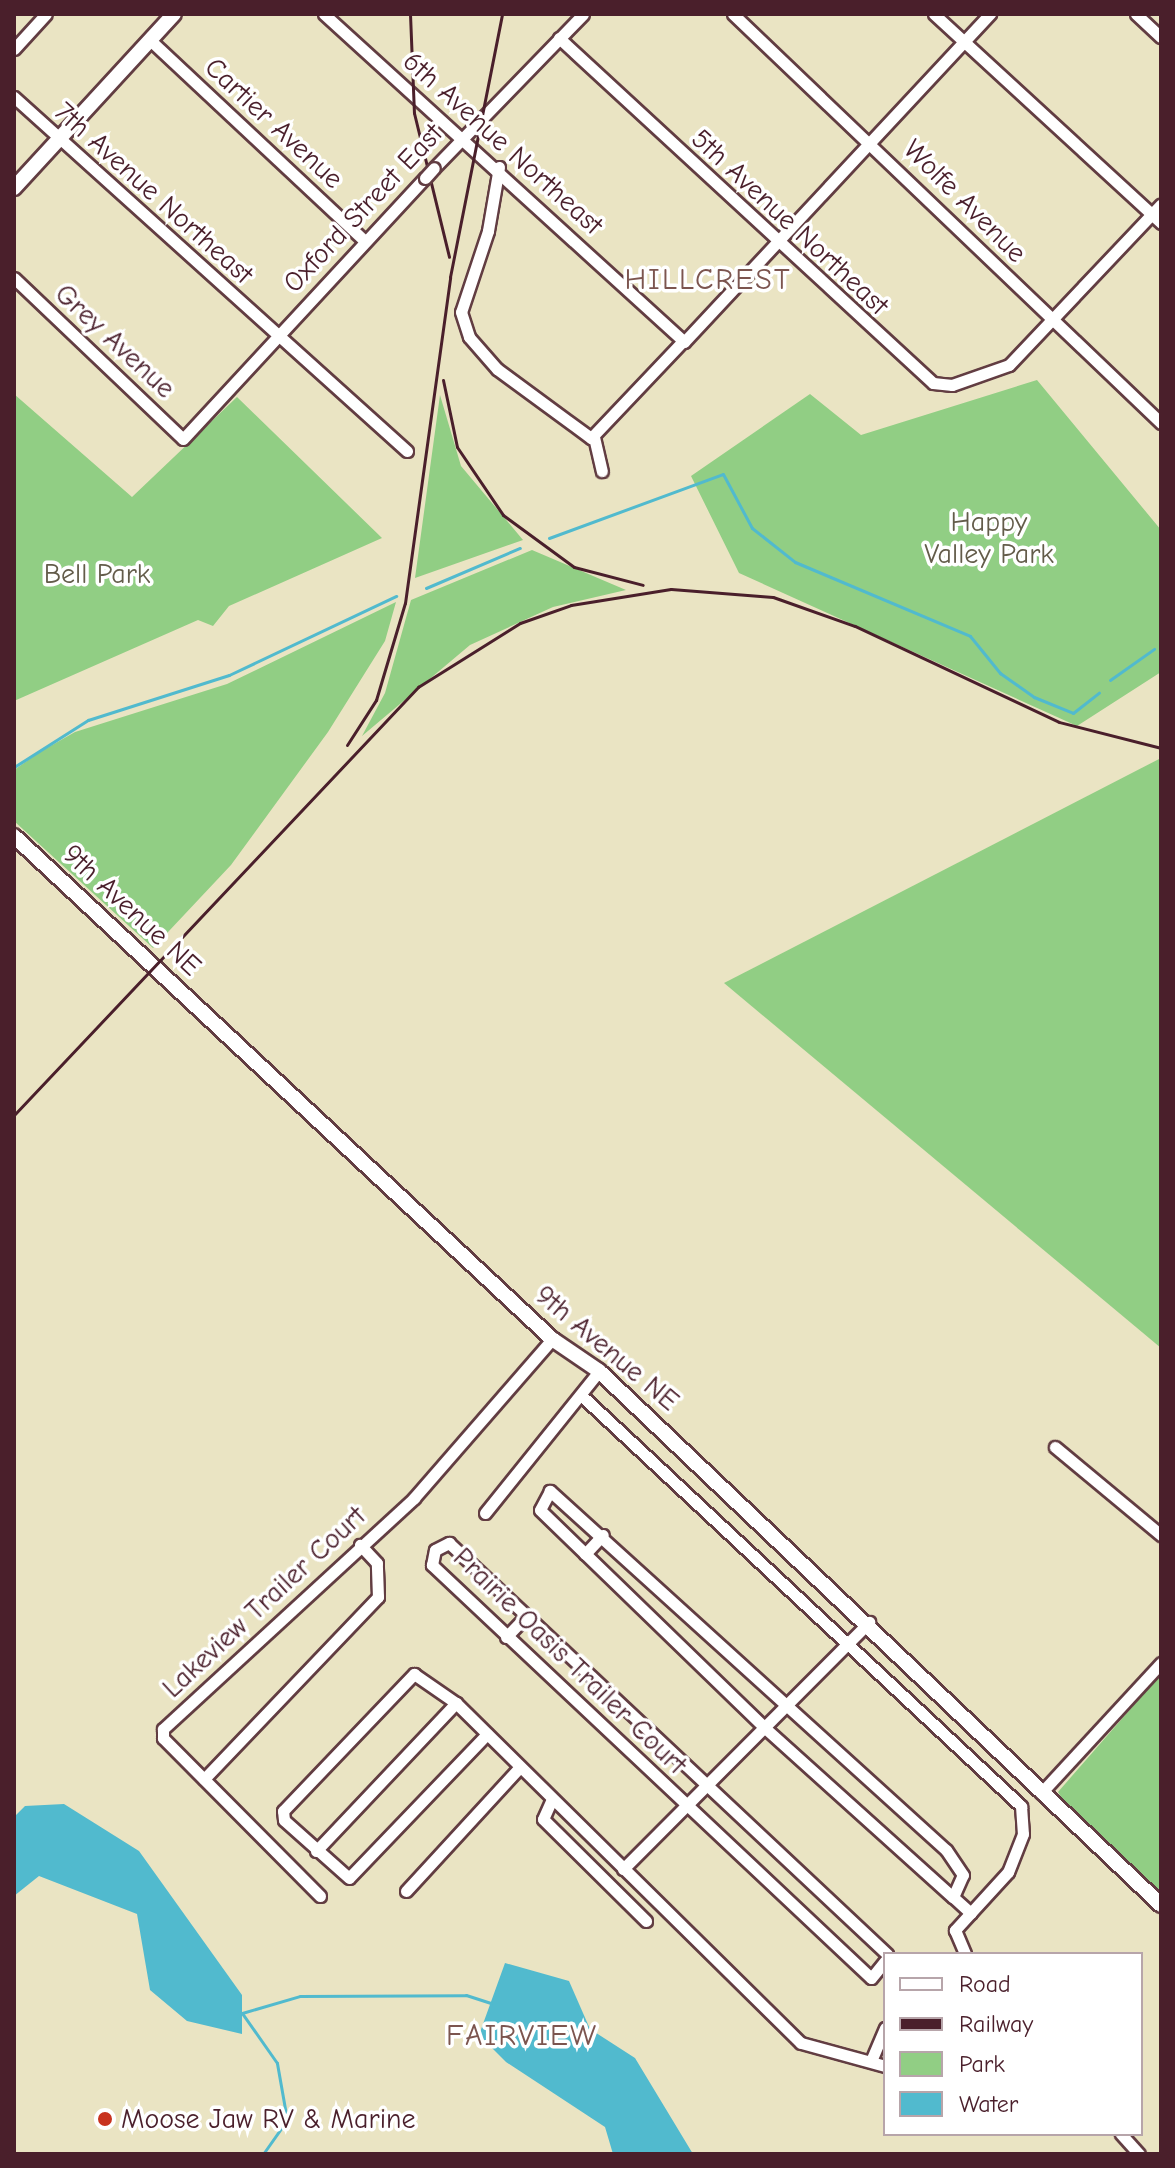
<!DOCTYPE html>
<html>
<head>
<meta charset="utf-8">
<style>
  body { margin:0 }
  #map { position:relative; width:1175px; height:2168px; overflow:hidden; background:#eae4c3; font-family:"Comic Neue",sans-serif }
  div>[style] { position:absolute }
  .green>* { inset:0; background:#91ce84 }
  .water>* { inset:0; background:#51bace }
  .stream>* { height:3px; margin:-1.5px; padding:0 1.5px; transform-origin:1.5px; border-radius:1.5px; background:#51bace }
  .roads { filter:drop-shadow(2px 0 #623d42) drop-shadow(-2px 0 #623d42) drop-shadow(0 2px #623d42) drop-shadow(0 -2px #623d42) }
  .minor>* { height:11px; margin:-5.5px; padding:0 5.5px; transform-origin:5.5px; border-radius:5.5px; background:#fff }
  .tertiary>* { height:14px; margin:-7px; padding:0 7px; transform-origin:7px; border-radius:7px; background:#fff }
  .rail>* { height:3px; margin:-1.5px; padding:0 1.5px; transform-origin:1.5px; border-radius:1.5px; background:#4a1f2b }
  .bridges { filter:drop-shadow(2px 0 #623d42) drop-shadow(-2px 0 #623d42) drop-shadow(0 2px #623d42) drop-shadow(0 -2px #623d42) }
  .minor-bridge>* { height:11px; margin:-5.5px; padding:0 5.5px; transform-origin:5.5px; border-radius:5.5px; background:#fff }
  .dots>* { width:22px; height:22px; translate:-50% -50%; box-sizing:border-box; border:4px solid #fff; border-radius:50% }
  span { translate:-50% -50%; white-space:nowrap; text-align:center; line-height:1.15; -webkit-text-stroke:7px #fff; paint-order:stroke }
  .street-label { font-size:28px; color:#4a1f2b }
  .park-label { font-size:28px; color:#635c4a }
  .poi-label { font-size:28px; color:#4a1f2b }
  .left { translate:0 -50%; text-align:left }
  .neighbourhood-label { font-size:30px; color:#7c554f; letter-spacing:2px }
  .frame { position:absolute; inset:0; border:16px solid #4a1f2b; pointer-events:none }
  .legend { position:absolute; left:883px; top:1952px; width:260px; height:184px; box-sizing:border-box; background:#fff; border:2px solid #b7a5aa; margin:0; padding:10px 14px; list-style:none; font-size:24px; color:#4a1f2b }
  .legend li { display:flex; align-items:center; gap:16px; height:40px }
  .legend b { width:40px; border:2px solid #b7a5aa }
</style>
</head>
<body>
<div id="map">
  <div class="green">
    <div style="clip-path:polygon(1037px 380px,1161px 530px,1161px 672px,1077px 726px,739px 573px,691px 476px,810px 394px,861px 435px)"></div>
    <div style="clip-path:polygon(14px 394px,132px 497px,237px 397px,382px 538px,229px 606px,213px 626px,198px 620px,14px 701px)"></div>
    <div style="clip-path:polygon(440px 395px,461px 466px,523px 540px,415px 578px)"></div>
    <div style="clip-path:polygon(532px 550px,626px 590px,553px 607px,470px 645px,362px 736px,385px 693px,411px 600px)"></div>
    <div style="clip-path:polygon(396px 602px,385px 641px,328px 732px,231px 865px,153px 948px,14px 821px,14px 770px,40px 752px,75px 732px,227px 684px)"></div>
    <div style="clip-path:polygon(1161px 758px,1161px 1348px,724px 983px)"></div>
    <div style="clip-path:polygon(1161px 1674px,1161px 1895px,1070px 1812px,1058px 1792px)"></div>
  </div>
  <div class="water">
    <div style="clip-path:polygon(64px 1804px,139px 1851px,242px 1995px,242px 2034px,187px 2021px,150px 1990px,137px 1914px,39px 1876px,14px 1896px,14px 1817px,25px 1806px)"></div>
    <div style="clip-path:polygon(505px 1963px,569px 1981px,590px 2029px,635px 2058px,693px 2154px,613px 2154px,605px 2127px,506px 2062px,479px 2035px)"></div>
  </div>
  <div class="stream">
    <div style="left:549px;top:538px;width:185px;rotate:-20.2deg"></div>
    <div style="left:723px;top:474px;width:61px;rotate:61.8deg"></div>
    <div style="left:752px;top:528px;width:55px;rotate:38.3deg"></div>
    <div style="left:795px;top:562px;width:190px;rotate:22.9deg"></div>
    <div style="left:970px;top:636px;width:48px;rotate:51deg"></div>
    <div style="left:1000px;top:673px;width:42px;rotate:35.2deg"></div>
    <div style="left:1034px;top:697px;width:42px;rotate:22.3deg"></div>
    <div style="left:1073px;top:713px;width:33px;rotate:-38deg"></div>
    <div style="left:426px;top:588px;width:102px;rotate:-23.1deg"></div>
    <div style="left:1110px;top:680px;width:54px;rotate:-35.2deg"></div>
    <div style="left:14px;top:767px;width:88px;rotate:-32.4deg"></div>
    <div style="left:88px;top:720px;width:148px;rotate:-17.7deg"></div>
    <div style="left:229px;top:675px;width:185px;rotate:-25.3deg"></div>
    <div style="left:263px;top:2154px;width:42px;rotate:-54.8deg"></div>
    <div style="left:287px;top:2120px;width:58px;rotate:-100deg"></div>
    <div style="left:277px;top:2063px;width:61px;rotate:-125deg"></div>
    <div style="left:242px;top:2013px;width:60px;rotate:-16.3deg"></div>
    <div style="left:300px;top:1996px;width:166px;rotate:-0.3deg"></div>
    <div style="left:466px;top:1995px;width:26px;rotate:18deg"></div>
  </div>
  <div class="roads">
    <div class="minor">
      <div style="left:324px;top:14px;width:487px;rotate:42.3deg"></div>
      <div style="left:684px;top:342px;width:449px;rotate:-47deg"></div>
      <div style="left:733px;top:14px;width:592px;rotate:43.7deg"></div>
      <div style="left:934px;top:14px;width:309px;rotate:42.6deg"></div>
      <div style="left:1136px;top:14px;width:34px;rotate:43deg"></div>
      <div style="left:559px;top:38px;width:509px;rotate:42.69deg"></div>
      <div style="left:933px;top:383px;width:19px;rotate:6deg"></div>
      <div style="left:952px;top:385px;width:60px;rotate:-19.3deg"></div>
      <div style="left:1009px;top:365px;width:221px;rotate:-46.6deg"></div>
      <div style="left:150px;top:40px;width:293px;rotate:43.1deg"></div>
      <div style="left:14px;top:49px;width:47px;rotate:-47.6deg"></div>
      <div style="left:14px;top:97px;width:529px;rotate:42.01deg"></div>
      <div style="left:499px;top:167px;width:65px;rotate:99.8deg"></div>
      <div style="left:488px;top:231px;width:85px;rotate:108.4deg"></div>
      <div style="left:461px;top:312px;width:26px;rotate:72deg"></div>
      <div style="left:469px;top:337px;width:43px;rotate:48.8deg"></div>
      <div style="left:497px;top:369px;width:117px;rotate:36.3deg"></div>
      <div style="left:591px;top:438px;width:134px;rotate:-46.5deg"></div>
      <div style="left:434px;top:168px;width:214px;rotate:-45.9deg"></div>
      <div style="left:14px;top:278px;width:233px;rotate:43.6deg"></div>
      <div style="left:183px;top:439px;width:356px;rotate:-47.2deg"></div>
      <div style="left:594px;top:437px;width:35px;rotate:77deg"></div>
      <div style="left:582px;top:1396px;width:601px;rotate:43.04deg"></div>
      <div style="left:1021px;top:1806px;width:28px;rotate:86deg"></div>
      <div style="left:1023px;top:1834px;width:41px;rotate:111.5deg"></div>
      <div style="left:1008px;top:1872px;width:79px;rotate:132.4deg"></div>
      <div style="left:955px;top:1930px;width:26px;rotate:67deg"></div>
      <div style="left:1055px;top:1447px;width:138px;rotate:39.7deg"></div>
      <div style="left:485px;top:1513px;width:182px;rotate:-51.2deg"></div>
      <div style="left:585px;top:1554px;width:26px;rotate:-47deg"></div>
      <div style="left:506px;top:1637px;width:29px;rotate:-46deg"></div>
      <div style="left:487px;top:1734px;width:199px;rotate:133.8deg"></div>
      <div style="left:349px;top:1878px;width:87px;rotate:-138.3deg"></div>
      <div style="left:284px;top:1820px;width:9px;rotate:-96deg"></div>
      <div style="left:283px;top:1811px;width:190px;rotate:-46.3deg"></div>
      <div style="left:414px;top:1674px;width:51px;rotate:34.6deg"></div>
      <div style="left:456px;top:1703px;width:484px;rotate:44.6deg"></div>
      <div style="left:801px;top:2043px;width:87px;rotate:15.3deg"></div>
      <div style="left:204px;top:1779px;width:252px;rotate:-46.3deg"></div>
      <div style="left:378px;top:1597px;width:34px;rotate:-92deg"></div>
      <div style="left:377px;top:1563px;width:25px;rotate:-133deg"></div>
      <div style="left:1041px;top:1793px;width:177px;rotate:-47.3deg"></div>
      <div style="left:552px;top:1799px;width:22px;rotate:114deg"></div>
      <div style="left:543px;top:1819px;width:145px;rotate:44.7deg"></div>
      <div style="left:316px;top:1851px;width:204px;rotate:-46.6deg"></div>
      <div style="left:623px;top:1869px;width:349px;rotate:-45.1deg"></div>
      <div style="left:406px;top:1891px;width:168px;rotate:-47.4deg"></div>
      <div style="left:320px;top:1896px;width:223px;rotate:-134.8deg"></div>
      <div style="left:163px;top:1738px;width:9px;rotate:-90deg"></div>
      <div style="left:163px;top:1729px;width:341px;rotate:-42.6deg"></div>
      <div style="left:414px;top:1498px;width:211px;rotate:-49deg"></div>
      <div style="left:953px;top:1897px;width:24px;rotate:-66deg"></div>
      <div style="left:963px;top:1875px;width:30px;rotate:-124deg"></div>
      <div style="left:946px;top:1850px;width:535px;rotate:-137.81deg"></div>
      <div style="left:550px;top:1491px;width:21px;rotate:118deg"></div>
      <div style="left:540px;top:1510px;width:313px;rotate:44.1deg"></div>
      <div style="left:765px;top:1728px;width:253px;rotate:42deg"></div>
      <div style="left:953px;top:1897px;width:24px;rotate:42deg"></div>
      <div style="left:885px;top:1961px;width:22px;rotate:129deg"></div>
      <div style="left:871px;top:1978px;width:603px;rotate:-136.75deg"></div>
      <div style="left:432px;top:1565px;width:15px;rotate:-79deg"></div>
      <div style="left:435px;top:1550px;width:16px;rotate:-27deg"></div>
      <div style="left:449px;top:1543px;width:601px;rotate:43.18deg"></div>
      <div style="left:871px;top:2061px;width:36px;rotate:-67deg"></div>
      <div style="left:1121px;top:2134px;width:27px;rotate:48deg"></div>
    </div>
    <div class="tertiary">
      <div style="left:14px;top:188px;width:236px;rotate:-47.4deg"></div>
      <div style="left:14px;top:836px;width:737px;rotate:43.07deg"></div>
      <div style="left:552px;top:1339px;width:57px;rotate:34.2deg"></div>
      <div style="left:599px;top:1371px;width:775px;rotate:43.54deg"></div>
    </div>
  </div>
  <div class="rail">
    <div style="left:410px;top:14px;width:99px;rotate:87.7deg"></div>
    <div style="left:414px;top:113px;width:148px;rotate:76.3deg"></div>
    <div style="left:443px;top:380px;width:68px;rotate:78.2deg"></div>
    <div style="left:457px;top:447px;width:82px;rotate:55.9deg"></div>
    <div style="left:503px;top:515px;width:88px;rotate:36.2deg"></div>
    <div style="left:574px;top:567px;width:71px;rotate:14.6deg"></div>
    <div style="left:347px;top:745px;width:54px;rotate:-57.2deg"></div>
    <div style="left:376px;top:700px;width:101px;rotate:-73.4deg"></div>
    <div style="left:405px;top:603px;width:329px;rotate:-82.1deg"></div>
    <div style="left:450px;top:277px;width:268px;rotate:-78.8deg"></div>
    <div style="left:14px;top:1115px;width:589px;rotate:-46.65deg"></div>
    <div style="left:418px;top:687px;width:120px;rotate:-32.1deg"></div>
    <div style="left:520px;top:623px;width:54px;rotate:-19.4deg"></div>
    <div style="left:571px;top:605px;width:101px;rotate:-9.1deg"></div>
    <div style="left:671px;top:589px;width:102px;rotate:4.5deg"></div>
    <div style="left:773px;top:597px;width:87px;rotate:19.5deg"></div>
    <div style="left:855px;top:626px;width:225px;rotate:25.2deg"></div>
    <div style="left:1059px;top:722px;width:105px;rotate:14.3deg"></div>
  </div>
  <div class="bridges">
    <div class="minor-bridge">
      <div style="left:425px;top:178px;width:13px;rotate:-48deg"></div>
    </div>
  </div>
  <div class="dots">
    <div style="left:105px;top:2119px;background:#c8321e"></div>
  </div>
  <div class="street-label">
    <span style="left:274px;top:123px;rotate:43deg">Cartier Avenue</span>
    <span style="left:503px;top:143px;rotate:42deg">6th Avenue Northeast</span>
    <span style="left:154px;top:193px;rotate:42deg">7th Avenue Northeast</span>
    <span style="left:965px;top:201px;rotate:45deg">Wolfe Avenue</span>
    <span style="left:363px;top:208px;rotate:-47deg">Oxford Street East</span>
    <span style="left:790px;top:222px;rotate:43deg">5th Avenue Northeast</span>
    <span style="left:115px;top:341px;rotate:43deg">Grey Avenue</span>
    <span style="left:132px;top:910px;rotate:43deg">9th Avenue NE</span>
    <span style="left:607px;top:1348px;rotate:40deg">9th Avenue NE</span>
    <span style="left:264px;top:1602px;rotate:-43deg">Lakeview Trailer Court</span>
    <span style="left:570px;top:1661px;rotate:44deg">Prairie Oasis Trailer Court</span>
  </div>
  <div class="park-label">
    <span style="left:989px;top:538px">Happy<br>Valley Park</span>
    <span style="left:97px;top:574px">Bell Park</span>
  </div>
  <div class="poi-label">
    <span class="left" style="left:121px;top:2119px">Moose Jaw RV &amp; Marine</span>
  </div>
  <div class="neighbourhood-label">
    <span style="left:708px;top:280px">HILLCREST</span>
    <span style="left:522px;top:2036px">FAIRVIEW</span>
  </div>
  <div class="frame"></div>
  <ul class="legend">
  <li><b style="height:10px;background:#fff"></b>Road</li>
  <li><b style="height:10px;background:#4a1f2b"></b>Railway</li>
  <li><b style="height:22px;background:#91ce84"></b>Park</li>
  <li><b style="height:22px;background:#51bace"></b>Water</li>
  </ul>
</div>
</body>
</html>
